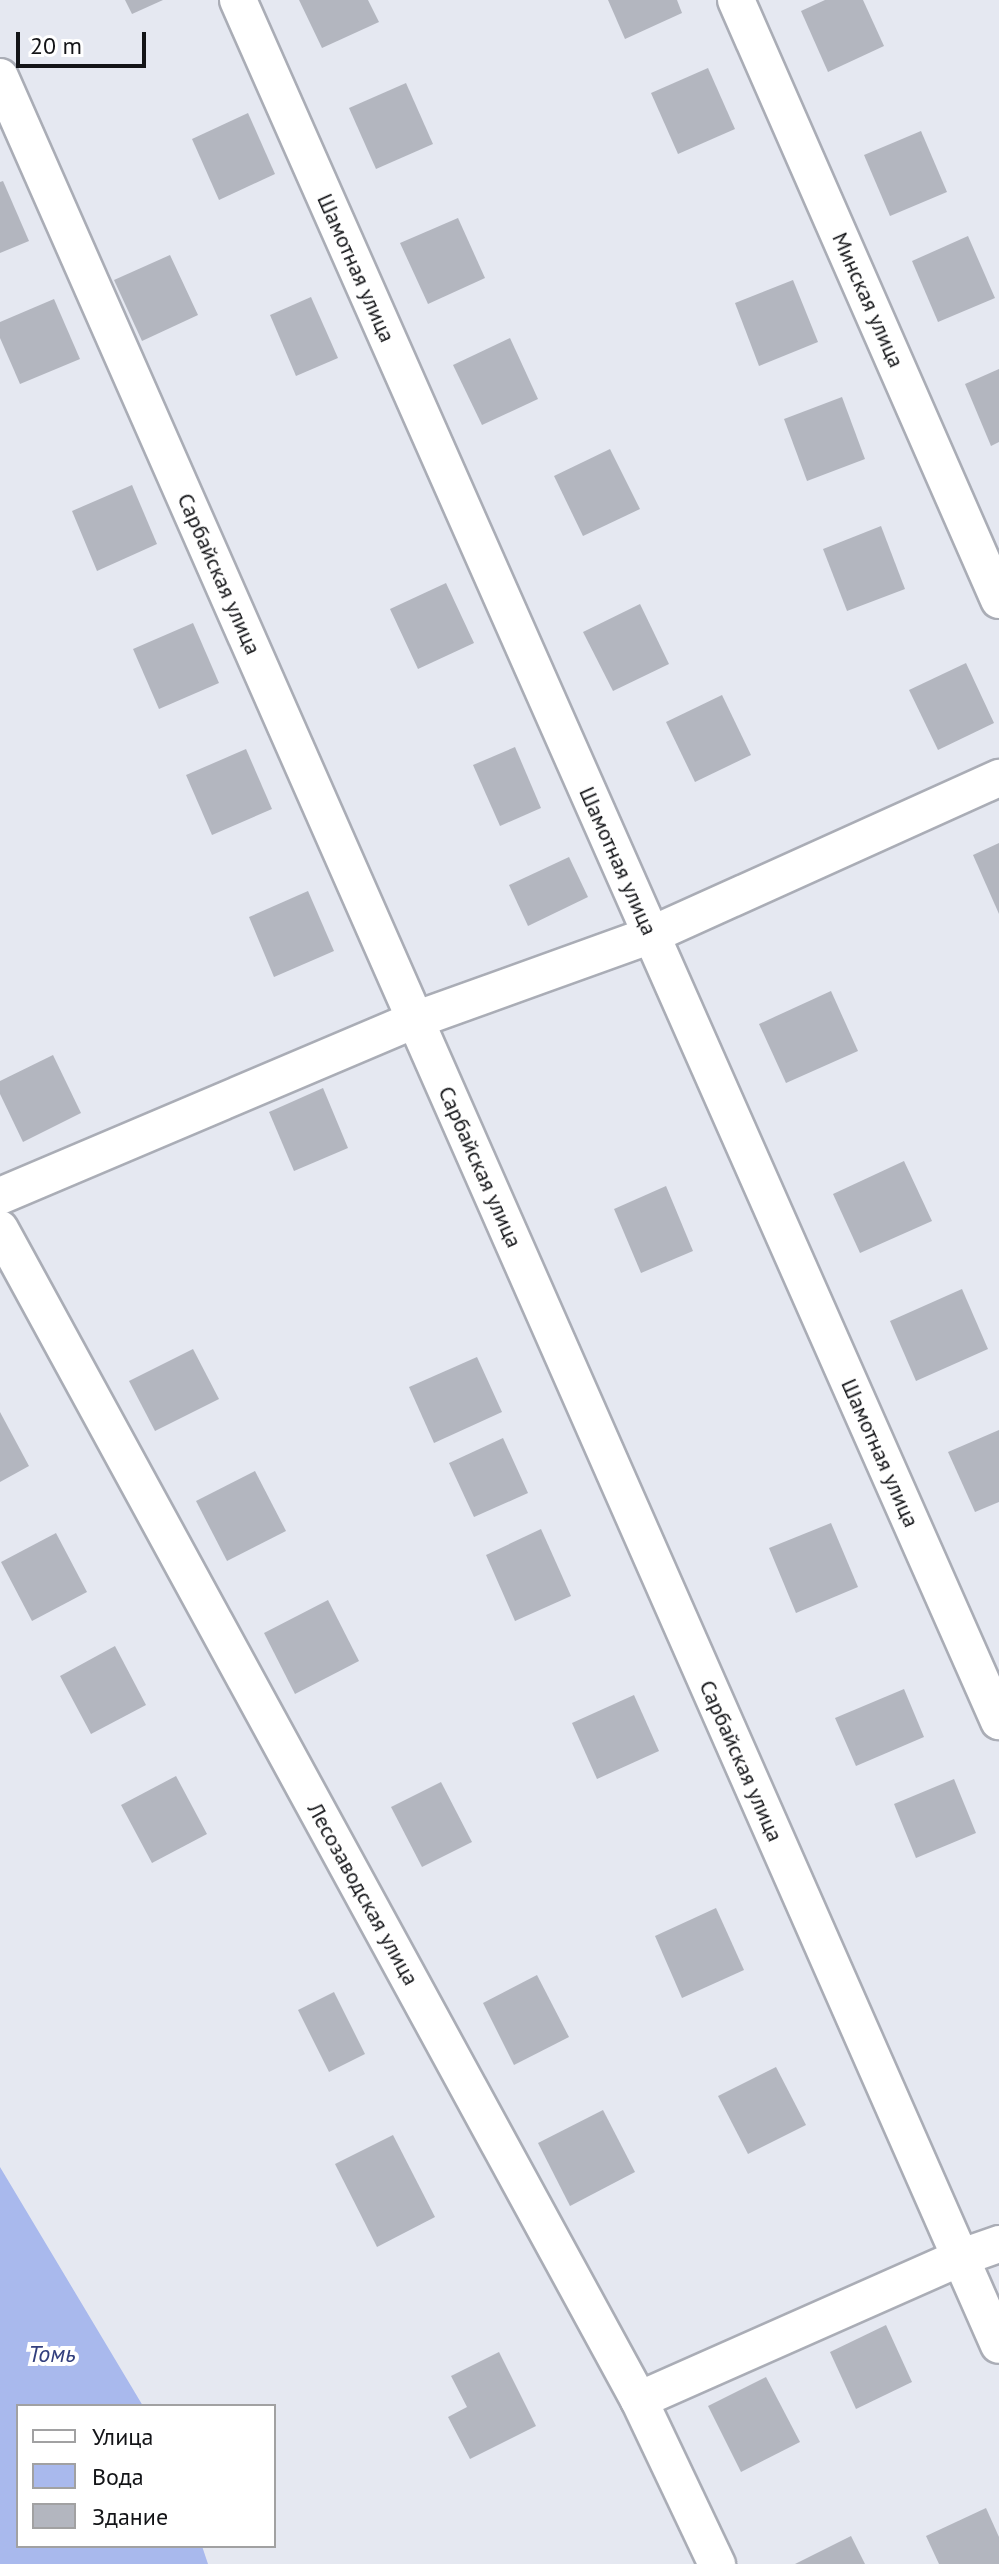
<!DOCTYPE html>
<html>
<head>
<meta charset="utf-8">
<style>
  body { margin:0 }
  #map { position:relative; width:999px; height:2564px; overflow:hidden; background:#e5e8f1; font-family:"PT Sans",sans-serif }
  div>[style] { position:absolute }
  .water>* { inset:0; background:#a9b9ed }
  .building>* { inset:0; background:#b3b6bf }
  .roads { filter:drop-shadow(2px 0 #aaadb6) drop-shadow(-2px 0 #aaadb6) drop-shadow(0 2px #aaadb6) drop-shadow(0 -2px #aaadb6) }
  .minor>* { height:36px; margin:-18px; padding:0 18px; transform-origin:18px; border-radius:18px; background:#fff }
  span { translate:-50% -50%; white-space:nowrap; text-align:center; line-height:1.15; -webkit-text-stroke:8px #fff; paint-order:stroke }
  .street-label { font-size:22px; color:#131417 }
  .water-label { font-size:24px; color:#323f7d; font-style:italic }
  .legend { position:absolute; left:16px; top:2404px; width:260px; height:144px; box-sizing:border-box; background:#fff; border:2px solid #a1a1a2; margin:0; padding:10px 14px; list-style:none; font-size:24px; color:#131417 }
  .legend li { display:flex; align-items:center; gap:16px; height:40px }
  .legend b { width:40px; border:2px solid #a1a1a2 }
  .scale { position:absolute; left:16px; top:32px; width:130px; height:36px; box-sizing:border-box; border:4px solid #131417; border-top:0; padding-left:10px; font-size:24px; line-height:28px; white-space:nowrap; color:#131417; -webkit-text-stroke:6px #fff; paint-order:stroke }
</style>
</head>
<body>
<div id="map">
  <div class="water">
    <div style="clip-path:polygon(0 2167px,143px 2406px,18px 2406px,18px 2546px,202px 2546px,208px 2564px,0 2564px)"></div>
  </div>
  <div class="building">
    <div style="clip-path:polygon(125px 0,163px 0,132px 14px)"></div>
    <div style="clip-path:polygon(299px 0,368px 0,379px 22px,322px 48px)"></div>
    <div style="clip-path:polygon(608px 0,677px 0,682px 13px,625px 39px)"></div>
    <div style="clip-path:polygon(825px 0,863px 0,884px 46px,828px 72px,801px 11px)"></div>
    <div style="clip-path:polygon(708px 68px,735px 129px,678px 154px,651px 93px)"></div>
    <div style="clip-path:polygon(406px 83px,433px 144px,376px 169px,349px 108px)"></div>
    <div style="clip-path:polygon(248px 113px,275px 174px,219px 200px,192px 139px)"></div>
    <div style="clip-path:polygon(921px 131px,947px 192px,890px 216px,864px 155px)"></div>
    <div style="clip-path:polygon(3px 181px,29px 241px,0 253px,0 182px)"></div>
    <div style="clip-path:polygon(458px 218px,485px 278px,428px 304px,400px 243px)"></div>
    <div style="clip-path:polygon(968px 236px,995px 298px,938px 322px,912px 261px)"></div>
    <div style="clip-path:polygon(170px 255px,198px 315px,142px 341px,114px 280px)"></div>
    <div style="clip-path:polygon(793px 280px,818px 342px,759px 366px,735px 303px)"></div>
    <div style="clip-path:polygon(311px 297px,338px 358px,296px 376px,270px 315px)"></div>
    <div style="clip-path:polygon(54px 299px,80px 359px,20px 384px,0 338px,0 322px)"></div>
    <div style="clip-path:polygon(510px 338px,538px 399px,482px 425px,453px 365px)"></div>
    <div style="clip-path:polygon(999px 369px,999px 442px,991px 446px,965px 384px)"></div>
    <div style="clip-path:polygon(842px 397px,865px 459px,807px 481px,784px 419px)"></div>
    <div style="clip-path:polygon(610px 449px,640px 509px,583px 536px,554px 476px)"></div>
    <div style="clip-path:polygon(132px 485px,157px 544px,97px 571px,72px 511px)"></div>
    <div style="clip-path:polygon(881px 526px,905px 589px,847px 611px,823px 549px)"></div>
    <div style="clip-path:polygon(446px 583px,474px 643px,418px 669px,390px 609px)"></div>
    <div style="clip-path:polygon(640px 604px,669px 664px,613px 691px,583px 632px)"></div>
    <div style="clip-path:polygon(193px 623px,219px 683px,159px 709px,133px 649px)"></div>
    <div style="clip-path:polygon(966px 663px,994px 723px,938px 750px,909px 690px)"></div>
    <div style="clip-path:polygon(722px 695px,751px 755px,695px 782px,666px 722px)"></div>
    <div style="clip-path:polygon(515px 747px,541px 808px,500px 826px,473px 765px)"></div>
    <div style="clip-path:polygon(246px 749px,272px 809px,212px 835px,186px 775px)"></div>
    <div style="clip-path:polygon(999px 843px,999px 914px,973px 855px)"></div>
    <div style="clip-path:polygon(569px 857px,588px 897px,528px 926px,509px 885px)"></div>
    <div style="clip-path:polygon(308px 891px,334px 951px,274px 977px,249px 917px)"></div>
    <div style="clip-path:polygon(831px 991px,858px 1051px,786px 1083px,759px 1024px)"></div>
    <div style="clip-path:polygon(53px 1055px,81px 1113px,23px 1142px,0 1094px,0 1081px)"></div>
    <div style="clip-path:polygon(323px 1088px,348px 1148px,294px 1171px,269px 1112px)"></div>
    <div style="clip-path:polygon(904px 1161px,932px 1221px,860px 1253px,833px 1194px)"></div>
    <div style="clip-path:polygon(666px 1186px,693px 1251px,641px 1273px,614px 1209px)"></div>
    <div style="clip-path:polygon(962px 1289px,988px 1349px,916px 1381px,890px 1321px)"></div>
    <div style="clip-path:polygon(193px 1349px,219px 1399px,155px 1431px,129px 1381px)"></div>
    <div style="clip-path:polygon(477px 1357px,502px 1412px,434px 1443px,409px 1387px)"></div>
    <div style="clip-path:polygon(0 1412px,29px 1466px,0 1482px)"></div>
    <div style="clip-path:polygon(999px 1430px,999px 1502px,975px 1512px,948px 1452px)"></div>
    <div style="clip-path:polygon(503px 1438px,528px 1493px,474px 1517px,449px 1463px)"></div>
    <div style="clip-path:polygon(255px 1471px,286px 1531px,227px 1561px,196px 1501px)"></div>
    <div style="clip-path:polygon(831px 1523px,858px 1587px,796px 1613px,769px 1548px)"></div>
    <div style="clip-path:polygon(541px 1529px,571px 1596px,515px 1621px,486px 1555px)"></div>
    <div style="clip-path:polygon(56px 1533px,87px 1592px,32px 1621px,1px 1562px)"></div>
    <div style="clip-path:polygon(328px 1600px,359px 1661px,295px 1694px,264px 1633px)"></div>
    <div style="clip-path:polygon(115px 1646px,146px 1705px,91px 1734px,60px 1676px)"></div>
    <div style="clip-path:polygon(904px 1689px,924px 1737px,856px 1766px,835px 1718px)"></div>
    <div style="clip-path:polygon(634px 1695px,659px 1751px,597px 1779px,572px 1723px)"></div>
    <div style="clip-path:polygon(176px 1776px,207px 1834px,152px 1863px,121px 1805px)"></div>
    <div style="clip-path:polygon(954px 1779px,976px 1833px,916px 1858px,894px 1804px)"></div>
    <div style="clip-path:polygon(441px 1782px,472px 1842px,422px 1867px,391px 1807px)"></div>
    <div style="clip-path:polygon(716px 1908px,744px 1970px,682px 1998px,655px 1936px)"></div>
    <div style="clip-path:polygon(537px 1975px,569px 2037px,514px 2065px,483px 2003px)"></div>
    <div style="clip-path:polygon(334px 1992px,365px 2054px,329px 2072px,298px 2010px)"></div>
    <div style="clip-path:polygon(776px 2067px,806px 2125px,748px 2154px,718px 2096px)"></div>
    <div style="clip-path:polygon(603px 2110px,635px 2172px,570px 2206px,538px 2143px)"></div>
    <div style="clip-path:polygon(393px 2135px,435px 2217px,377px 2247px,335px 2164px)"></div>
    <div style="clip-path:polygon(886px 2325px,912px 2382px,856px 2409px,830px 2352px)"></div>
    <div style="clip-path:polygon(499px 2352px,536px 2426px,470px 2459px,448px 2417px,467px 2407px,451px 2376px)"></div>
    <div style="clip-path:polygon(766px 2377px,800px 2442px,741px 2472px,708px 2406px)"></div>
    <div style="clip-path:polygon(986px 2508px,999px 2537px,999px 2564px,939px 2564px,926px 2536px)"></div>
    <div style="clip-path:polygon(851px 2536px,865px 2564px,795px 2564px)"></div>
  </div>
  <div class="roads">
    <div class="minor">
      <div style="left:238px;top:0;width:1882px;rotate:66.15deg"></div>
      <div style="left:736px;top:0;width:655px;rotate:66.33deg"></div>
      <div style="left:0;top:77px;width:2478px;rotate:66.23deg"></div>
      <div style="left:0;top:1196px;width:451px;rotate:-23deg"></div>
      <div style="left:415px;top:1020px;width:251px;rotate:-19.8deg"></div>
      <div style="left:651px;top:935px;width:382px;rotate:-24.3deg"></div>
      <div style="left:0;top:1229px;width:1334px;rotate:61.38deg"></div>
      <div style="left:639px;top:2400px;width:182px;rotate:64.6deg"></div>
      <div style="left:639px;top:2400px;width:350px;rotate:-23.9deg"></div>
      <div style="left:959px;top:2258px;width:42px;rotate:-19.3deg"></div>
    </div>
  </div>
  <div class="street-label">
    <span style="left:356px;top:268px;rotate:66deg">Шамотная улица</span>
    <span style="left:868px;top:300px;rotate:66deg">Минская улица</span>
    <span style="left:219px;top:574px;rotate:66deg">Сарбайская улица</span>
    <span style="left:618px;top:861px;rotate:66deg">Шамотная улица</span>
    <span style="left:480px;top:1167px;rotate:66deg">Сарбайская улица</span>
    <span style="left:880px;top:1453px;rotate:66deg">Шамотная улица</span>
    <span style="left:741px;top:1761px;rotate:66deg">Сарбайская улица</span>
    <span style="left:363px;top:1894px;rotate:61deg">Лесозаводская улица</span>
  </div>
  <div class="water-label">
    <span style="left:52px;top:2354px">Томь</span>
  </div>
  <ul class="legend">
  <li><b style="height:10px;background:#fff"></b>Улица</li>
  <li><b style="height:22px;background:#a9b9ed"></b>Вода</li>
  <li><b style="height:22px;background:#b3b6bf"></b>Здание</li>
  </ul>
  <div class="scale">20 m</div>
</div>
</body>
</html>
